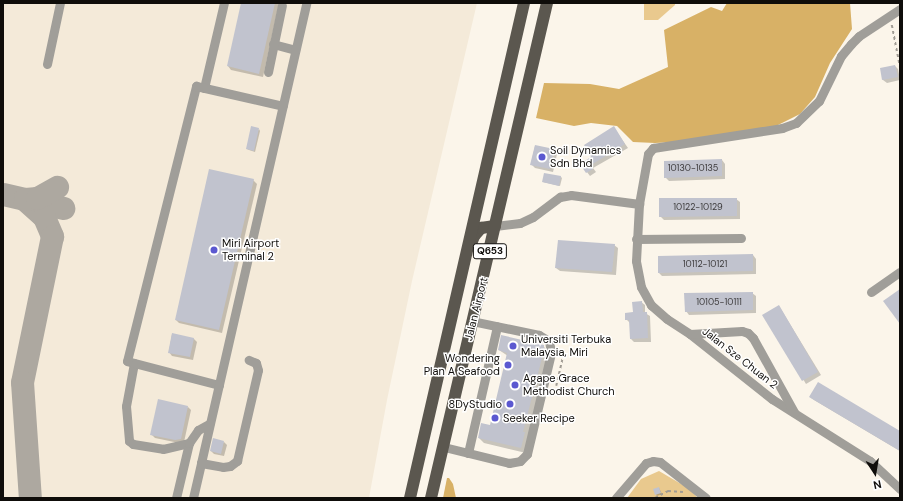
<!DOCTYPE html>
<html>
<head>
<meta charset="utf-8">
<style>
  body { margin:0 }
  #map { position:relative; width:903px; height:501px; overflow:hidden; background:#fbf5ea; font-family:"DM Sans",sans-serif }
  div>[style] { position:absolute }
  .built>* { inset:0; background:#f4ead9 }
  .green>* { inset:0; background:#e9c98e }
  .forest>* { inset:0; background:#d8b166 }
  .shadow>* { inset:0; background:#0003 }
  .taxiway>* { height:23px; margin:-11.5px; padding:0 11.5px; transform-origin:11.5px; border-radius:11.5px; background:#ada8a0 }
  .building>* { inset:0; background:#c1c3ce }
  .path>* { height:1.5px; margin-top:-0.75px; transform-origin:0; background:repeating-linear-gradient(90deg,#a19c94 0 3px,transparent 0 6px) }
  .minor>* { height:9px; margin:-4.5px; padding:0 4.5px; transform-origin:4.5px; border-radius:4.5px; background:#a09e99 }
  .major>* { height:12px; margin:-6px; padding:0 6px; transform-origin:6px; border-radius:6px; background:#5b574f }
  .dots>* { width:11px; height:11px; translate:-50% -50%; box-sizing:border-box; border:2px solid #fff; border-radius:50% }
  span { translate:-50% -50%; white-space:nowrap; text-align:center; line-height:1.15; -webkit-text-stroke:3px #fff; paint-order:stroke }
  .number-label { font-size:9px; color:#3c3a3b }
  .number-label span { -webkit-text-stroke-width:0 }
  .shield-label span { padding:1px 3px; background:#fff; border:1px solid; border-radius:3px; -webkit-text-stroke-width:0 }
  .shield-label { font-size:10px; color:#0f0d0a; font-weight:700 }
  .poi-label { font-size:11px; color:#0f0d0a }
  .left { translate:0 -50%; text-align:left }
  .right { translate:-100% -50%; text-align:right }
  .street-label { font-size:11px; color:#0f0d0a }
  .frame { position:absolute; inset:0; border:4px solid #0f0d0a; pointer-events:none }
  .north { position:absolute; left:855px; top:453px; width:40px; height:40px; -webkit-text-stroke:3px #fff; paint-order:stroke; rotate:168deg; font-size:11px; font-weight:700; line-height:16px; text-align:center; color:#0f0d0a }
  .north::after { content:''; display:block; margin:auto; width:14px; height:18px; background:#0f0d0a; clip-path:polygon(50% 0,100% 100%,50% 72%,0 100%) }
</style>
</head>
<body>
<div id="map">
  <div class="built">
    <div style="clip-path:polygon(3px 3px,477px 3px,412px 281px,387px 400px,369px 498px,3px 498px)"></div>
  </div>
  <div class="green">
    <div style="clip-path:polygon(644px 3px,675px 3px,675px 5px,658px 20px,644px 20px)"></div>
    <div style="clip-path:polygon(659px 471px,688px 488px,698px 498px,627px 498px,641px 479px)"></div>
  </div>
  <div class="forest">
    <div style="clip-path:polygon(727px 3px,850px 3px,852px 29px,830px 63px,815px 97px,800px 114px,776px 126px,691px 141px,655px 143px,633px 142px,617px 126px,591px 123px,574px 126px,536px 118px,544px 83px,590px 84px,619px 89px,668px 67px,664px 30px,711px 7px,722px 11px)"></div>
    <div style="clip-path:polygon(447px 478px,449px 478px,453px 484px,456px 498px,443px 498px)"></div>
  </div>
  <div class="shadow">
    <div style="clip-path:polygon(242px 3px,279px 3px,263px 77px,231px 70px,228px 66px)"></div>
    <div style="clip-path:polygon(895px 66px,898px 69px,900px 80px,887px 83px,883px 80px,881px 69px)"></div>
    <div style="clip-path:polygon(614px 128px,628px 148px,593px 168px,596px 172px,590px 176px,581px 164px,592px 157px)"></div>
    <div style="clip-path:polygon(259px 129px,260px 131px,255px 152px,249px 150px,247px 149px)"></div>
    <div style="clip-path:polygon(535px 146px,554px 150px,557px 154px,553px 172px,535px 168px,531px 164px)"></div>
    <div style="clip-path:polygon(722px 160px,725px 164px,725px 179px,669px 181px,665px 177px)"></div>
    <div style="clip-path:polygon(561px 177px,562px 178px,560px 186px,543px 182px)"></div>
    <div style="clip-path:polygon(253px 180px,257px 184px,222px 333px,179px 323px,176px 320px)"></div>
    <div style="clip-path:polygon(736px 199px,740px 202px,740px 219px,664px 220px,660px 216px)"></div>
    <div style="clip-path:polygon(614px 245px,618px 248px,616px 275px,560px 271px,556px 268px)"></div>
    <div style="clip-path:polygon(753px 255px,756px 259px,756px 274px,662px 276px,659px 273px)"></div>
    <div style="clip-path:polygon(752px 293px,756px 296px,756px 313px,689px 315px,686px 311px)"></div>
    <div style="clip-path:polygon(641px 302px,645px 305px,645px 313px,650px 316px,651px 342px,634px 342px,631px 339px,630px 323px,626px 319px,634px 313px)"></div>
    <div style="clip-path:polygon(779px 306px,821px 375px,806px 384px,764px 315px)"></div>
    <div style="clip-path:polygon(172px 334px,194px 339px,197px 342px,193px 360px,172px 356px,169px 352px)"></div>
    <div style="clip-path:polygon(543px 346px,549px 352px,526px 453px,484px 443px,479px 438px,491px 426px,508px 356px,499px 350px)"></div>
    <div style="clip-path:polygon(810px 397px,900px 432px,900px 451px,814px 400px)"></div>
    <div style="clip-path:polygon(188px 407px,191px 410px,184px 442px,179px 443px,155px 438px,151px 434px)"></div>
    <div style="clip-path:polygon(224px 442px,227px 445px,224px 456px,214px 454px,211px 451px)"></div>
    <div style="clip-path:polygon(659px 488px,662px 494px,657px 496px,656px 495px)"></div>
  </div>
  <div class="taxiway">
    <div style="left:3px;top:194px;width:62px;rotate:13.1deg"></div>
    <div style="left:24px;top:199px;width:27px;rotate:42deg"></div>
    <div style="left:44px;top:217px;width:21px;rotate:67deg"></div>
    <div style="left:52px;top:236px;width:149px;rotate:101.6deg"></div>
    <div style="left:22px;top:382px;width:116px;rotate:86.1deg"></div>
    <div style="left:25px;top:199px;width:12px;rotate:-5deg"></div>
    <div style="left:37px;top:198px;width:23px;rotate:-29deg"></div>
  </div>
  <div class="building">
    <div style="clip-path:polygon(241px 3px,275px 3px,259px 74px,227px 66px)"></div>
    <div style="clip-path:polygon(895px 65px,898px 77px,882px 80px,880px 68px)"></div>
    <div style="clip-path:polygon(251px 126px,259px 128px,254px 151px,246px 149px)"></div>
    <div style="clip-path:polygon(614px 126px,625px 144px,591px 165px,593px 169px,586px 173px,580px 164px,591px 157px,584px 145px)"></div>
    <div style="clip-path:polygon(535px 145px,554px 149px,550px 169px,530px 165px)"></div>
    <div style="clip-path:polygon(722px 159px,722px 176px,664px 178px,664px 161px)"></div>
    <div style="clip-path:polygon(209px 169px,254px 179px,219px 330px,175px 320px)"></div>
    <div style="clip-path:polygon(544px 173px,561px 176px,559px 186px,542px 182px)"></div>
    <div style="clip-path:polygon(659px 198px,737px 198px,737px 216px,659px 217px)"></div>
    <div style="clip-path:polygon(558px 240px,615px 244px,612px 272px,555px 268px)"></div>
    <div style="clip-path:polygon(753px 254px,753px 271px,658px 273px,658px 256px)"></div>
    <div style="clip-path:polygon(900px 289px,900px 324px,883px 301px)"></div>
    <div style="clip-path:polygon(753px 292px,753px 310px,685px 312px,684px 293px)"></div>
    <div style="clip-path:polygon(642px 301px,643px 312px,647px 312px,648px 338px,630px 339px,629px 320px,625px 320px,625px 313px,633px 312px,632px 302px)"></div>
    <div style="clip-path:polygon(779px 305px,818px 372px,802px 381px,762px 315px)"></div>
    <div style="clip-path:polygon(172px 333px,194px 338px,190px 357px,168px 353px)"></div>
    <div style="clip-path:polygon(501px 335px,544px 345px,544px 350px,523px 432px,525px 432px,521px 448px,478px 438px,481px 423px,490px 425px,507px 353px,498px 350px)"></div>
    <div style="clip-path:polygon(818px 382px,900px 431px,900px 451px,809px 397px)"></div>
    <div style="clip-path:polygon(158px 399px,188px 406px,181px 439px,175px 440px,150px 435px)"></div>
    <div style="clip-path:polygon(213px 438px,224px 441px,221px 454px,210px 451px)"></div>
    <div style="clip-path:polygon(659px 487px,661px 493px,655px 495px,653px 489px)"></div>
  </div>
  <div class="path">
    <div style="left:892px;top:25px;width:42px;rotate:79deg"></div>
    <div style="left:556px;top:386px;width:31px;rotate:-77deg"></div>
    <div style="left:563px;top:356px;width:3px;rotate:-162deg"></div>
    <div style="left:655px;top:498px;width:15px;rotate:-28deg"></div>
    <div style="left:668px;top:491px;width:15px;rotate:4deg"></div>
  </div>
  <div class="minor">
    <div style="left:273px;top:44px;width:23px;rotate:15deg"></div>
    <div style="left:47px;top:64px;width:62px;rotate:-78deg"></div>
    <div style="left:268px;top:72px;width:68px;rotate:-78.2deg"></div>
    <div style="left:204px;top:88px;width:87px;rotate:-76.8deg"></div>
    <div style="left:639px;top:204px;width:57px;rotate:93deg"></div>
    <div style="left:636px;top:261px;width:26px;rotate:79deg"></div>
    <div style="left:641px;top:287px;width:21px;rotate:61deg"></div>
    <div style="left:651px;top:305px;width:21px;rotate:41deg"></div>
    <div style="left:667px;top:319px;width:27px;rotate:33deg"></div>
    <div style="left:690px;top:334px;width:105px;rotate:38.4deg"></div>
    <div style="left:772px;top:399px;width:116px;rotate:32.3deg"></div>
    <div style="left:870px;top:461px;width:41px;rotate:43deg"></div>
    <div style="left:495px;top:226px;width:25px;rotate:-7deg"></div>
    <div style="left:520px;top:223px;width:14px;rotate:-25deg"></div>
    <div style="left:533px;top:217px;width:34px;rotate:-37deg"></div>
    <div style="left:560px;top:197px;width:11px;rotate:-10deg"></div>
    <div style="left:571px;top:195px;width:69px;rotate:7.5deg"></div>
    <div style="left:639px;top:204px;width:51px;rotate:-79.8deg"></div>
    <div style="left:648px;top:154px;width:8px;rotate:-50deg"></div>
    <div style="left:653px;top:148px;width:131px;rotate:-8.8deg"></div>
    <div style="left:782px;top:128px;width:15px;rotate:-20deg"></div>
    <div style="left:796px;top:123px;width:32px;rotate:-44deg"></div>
    <div style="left:819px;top:101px;width:50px;rotate:-63.9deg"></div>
    <div style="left:841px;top:56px;width:16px;rotate:-50deg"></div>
    <div style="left:851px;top:44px;width:11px;rotate:-45deg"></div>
    <div style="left:859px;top:36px;width:49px;rotate:-33.4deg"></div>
    <div style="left:636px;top:239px;width:105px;rotate:-0.5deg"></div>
    <div style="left:871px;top:292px;width:35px;rotate:-35deg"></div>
    <div style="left:690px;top:334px;width:52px;rotate:-3.3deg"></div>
    <div style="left:742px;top:331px;width:6px;rotate:18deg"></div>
    <div style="left:748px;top:333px;width:7px;rotate:45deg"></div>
    <div style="left:753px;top:338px;width:85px;rotate:61deg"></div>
    <div style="left:134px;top:363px;width:44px;rotate:100.5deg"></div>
    <div style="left:126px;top:406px;width:35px;rotate:85deg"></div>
    <div style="left:129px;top:441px;width:5px;rotate:37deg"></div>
    <div style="left:133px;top:444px;width:30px;rotate:9deg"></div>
    <div style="left:163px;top:449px;width:27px;rotate:-13deg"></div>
    <div style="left:219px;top:385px;width:95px;rotate:-165.4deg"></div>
    <div style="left:127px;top:361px;width:284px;rotate:-75.9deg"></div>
    <div style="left:196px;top:86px;width:89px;rotate:12.9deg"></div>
    <div style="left:444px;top:447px;width:67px;rotate:13.8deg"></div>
    <div style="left:509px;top:463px;width:11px;rotate:-10deg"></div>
    <div style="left:520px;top:461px;width:10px;rotate:-45deg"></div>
    <div style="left:527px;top:454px;width:104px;rotate:-76.6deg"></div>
    <div style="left:551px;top:353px;width:12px;rotate:-99deg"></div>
    <div style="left:549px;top:341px;width:12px;rotate:-149deg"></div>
    <div style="left:539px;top:335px;width:68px;rotate:-168.2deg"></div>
    <div style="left:468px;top:453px;width:130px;rotate:-77.1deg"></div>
    <div style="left:201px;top:463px;width:472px;rotate:-77.1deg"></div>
    <div style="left:176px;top:498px;width:57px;rotate:-76.7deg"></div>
    <div style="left:189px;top:443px;width:16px;rotate:-55deg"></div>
    <div style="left:198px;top:430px;width:13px;rotate:-29deg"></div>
    <div style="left:193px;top:498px;width:36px;rotate:-77deg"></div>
    <div style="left:201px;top:463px;width:22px;rotate:10deg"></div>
    <div style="left:223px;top:467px;width:7px;rotate:-8deg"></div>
    <div style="left:230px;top:466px;width:9px;rotate:-36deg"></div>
    <div style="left:237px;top:461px;width:93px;rotate:-77deg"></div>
    <div style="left:258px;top:370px;width:7px;rotate:-106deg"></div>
    <div style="left:256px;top:363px;width:8px;rotate:-157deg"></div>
    <div style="left:616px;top:498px;width:46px;rotate:-49.4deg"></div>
    <div style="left:646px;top:463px;width:7px;rotate:-16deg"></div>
    <div style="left:653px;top:461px;width:7px;rotate:8deg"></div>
    <div style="left:660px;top:462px;width:58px;rotate:38deg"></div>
  </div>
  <div class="major">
    <div style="left:471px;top:244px;width:9px;rotate:-69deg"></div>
    <div style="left:474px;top:236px;width:11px;rotate:-49deg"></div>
    <div style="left:481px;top:228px;width:14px;rotate:-8deg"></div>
    <div style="left:410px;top:498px;width:508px;rotate:-77.03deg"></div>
    <div style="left:431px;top:498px;width:508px;rotate:-76.81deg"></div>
  </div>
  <div class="dots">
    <div style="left:542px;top:157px;background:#5b58d0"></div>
    <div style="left:214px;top:250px;background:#5b58d0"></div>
    <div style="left:513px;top:346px;background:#5b58d0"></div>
    <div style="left:508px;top:365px;background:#5b58d0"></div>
    <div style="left:515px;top:385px;background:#5b58d0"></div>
    <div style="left:510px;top:404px;background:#5b58d0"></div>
    <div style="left:495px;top:418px;background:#5b58d0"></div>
  </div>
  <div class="number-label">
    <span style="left:693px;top:168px">10130-10135</span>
    <span style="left:698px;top:207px">10122-10129</span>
    <span style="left:705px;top:264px">10112-10121</span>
    <span style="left:719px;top:302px">10105-10111</span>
  </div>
  <div class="shield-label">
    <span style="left:490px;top:251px">Q653</span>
  </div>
  <div class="poi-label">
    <span class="left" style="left:550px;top:157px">Soil Dynamics<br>Sdn Bhd</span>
    <span class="left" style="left:222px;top:250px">Miri Airport<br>Terminal 2</span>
    <span class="left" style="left:521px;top:346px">Universiti Terbuka<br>Malaysia, Miri</span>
    <span class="right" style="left:500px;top:365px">Wondering<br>Plan A Seafood</span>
    <span class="left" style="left:523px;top:385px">Agape Grace<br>Methodist Church</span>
    <span class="right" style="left:502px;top:404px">8DyStudio</span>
    <span class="left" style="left:503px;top:418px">Seeker Recipe</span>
  </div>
  <div class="street-label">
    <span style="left:476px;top:309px;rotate:-76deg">Jalan Airport</span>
    <span style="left:740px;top:358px;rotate:38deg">Jalan Sze Chuan 2</span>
  </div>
  <div class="frame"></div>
  <div class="north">N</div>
</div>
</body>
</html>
